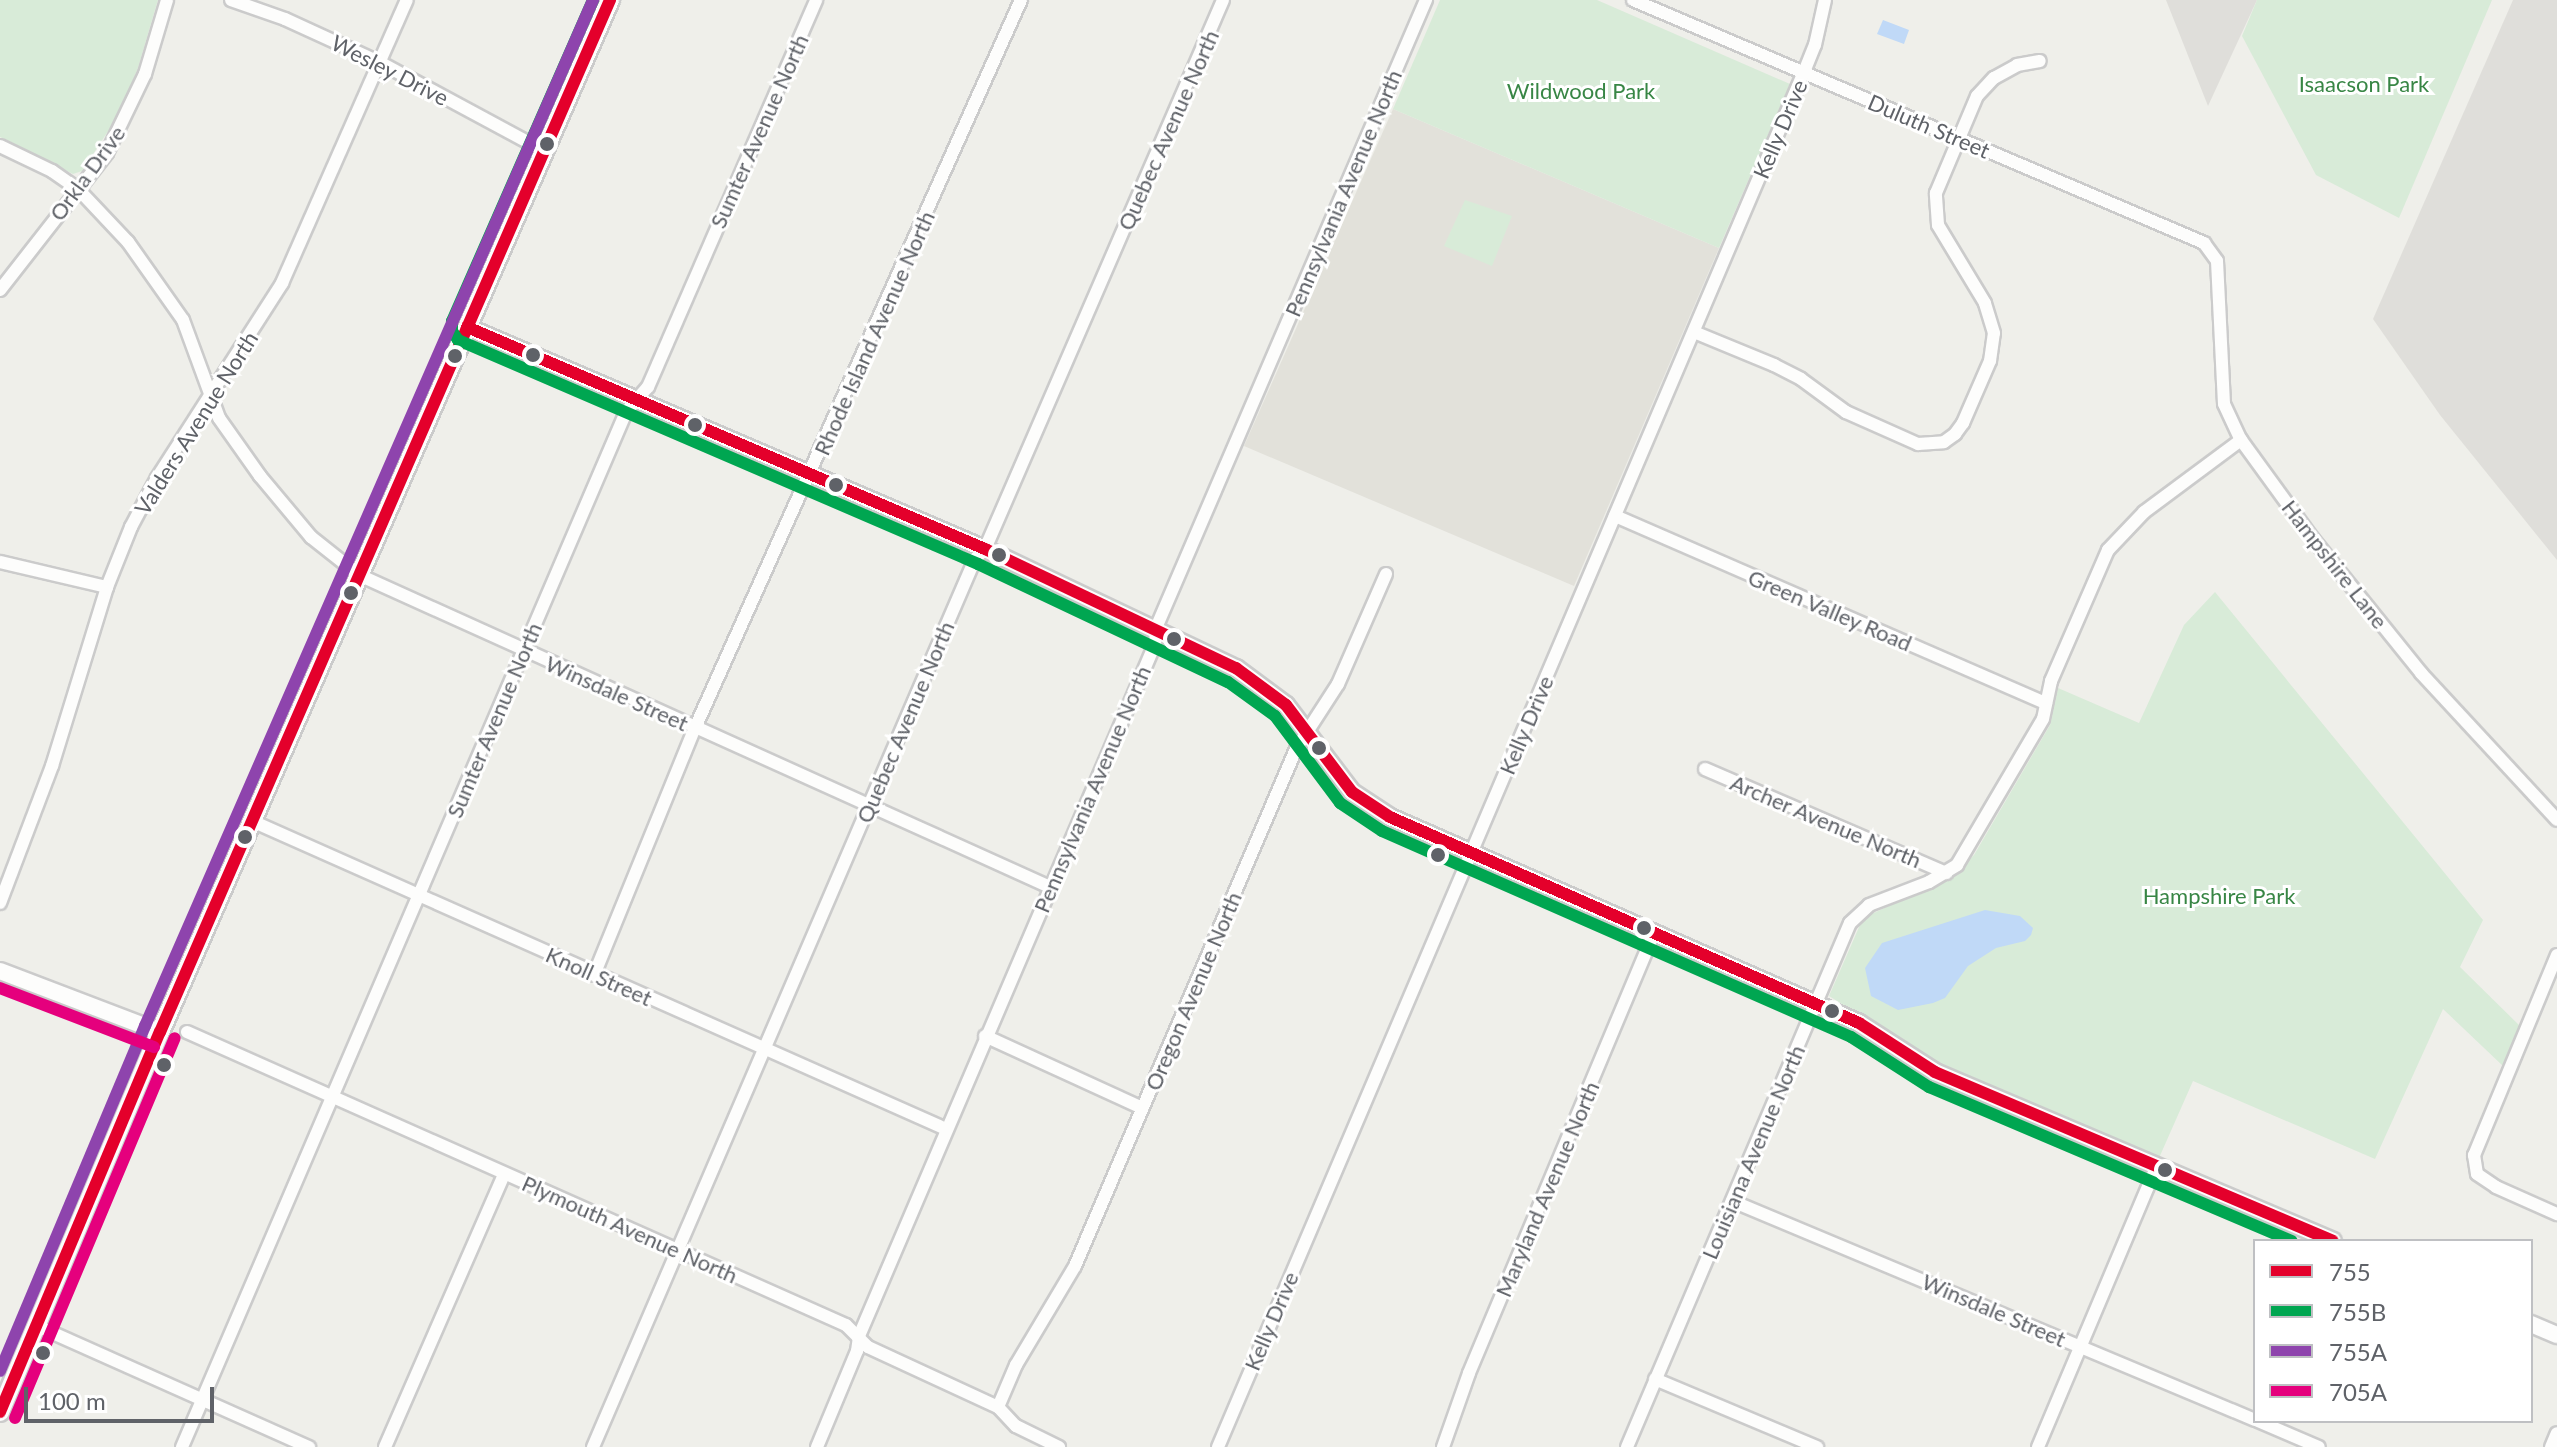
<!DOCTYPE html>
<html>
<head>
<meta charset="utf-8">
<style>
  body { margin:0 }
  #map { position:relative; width:2557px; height:1447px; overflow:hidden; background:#efefea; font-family:Lato,sans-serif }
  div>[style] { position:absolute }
  .industrial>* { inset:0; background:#dfdeda }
  .education>* { inset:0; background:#e2e1da }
  .green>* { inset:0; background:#d8ebd8 }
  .water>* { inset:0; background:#c0d9f7 }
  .roads { filter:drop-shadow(2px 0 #cbcbcb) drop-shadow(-2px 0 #cbcbcb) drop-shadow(0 2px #cbcbcb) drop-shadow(0 -2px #cbcbcb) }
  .minor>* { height:12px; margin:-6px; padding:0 6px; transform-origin:6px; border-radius:6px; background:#fdfdfc }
  .tertiary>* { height:16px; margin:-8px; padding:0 8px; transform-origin:8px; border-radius:8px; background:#fdfdfc }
  .secondary>* { height:18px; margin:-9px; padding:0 9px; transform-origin:9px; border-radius:9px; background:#fdfdfc }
  .bus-1>* { height:12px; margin:-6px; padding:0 6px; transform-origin:6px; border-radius:6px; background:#e4002b }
  .bus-2>* { height:12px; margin:-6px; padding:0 6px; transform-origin:6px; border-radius:6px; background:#00a651 }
  .bus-3>* { height:12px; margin:-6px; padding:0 6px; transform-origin:6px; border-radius:6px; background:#8e44ad }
  .bus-4>* { height:12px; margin:-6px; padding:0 6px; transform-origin:6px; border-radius:6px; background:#e5007d }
  .dots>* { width:22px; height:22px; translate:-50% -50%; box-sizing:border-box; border:4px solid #fff; border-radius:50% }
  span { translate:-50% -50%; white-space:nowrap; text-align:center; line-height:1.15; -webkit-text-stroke:6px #fff; paint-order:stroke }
  .street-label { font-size:22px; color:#5f6268 }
  .park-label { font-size:22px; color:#388645 }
  .legend { position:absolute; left:2253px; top:1239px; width:280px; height:184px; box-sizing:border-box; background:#fff; border:2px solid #bfc0c3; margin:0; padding:10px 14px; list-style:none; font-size:24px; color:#5f6268 }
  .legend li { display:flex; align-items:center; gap:16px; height:40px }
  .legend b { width:40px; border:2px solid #bfc0c3 }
  .scale { position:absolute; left:24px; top:1387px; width:190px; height:36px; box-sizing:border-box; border:4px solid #5f6268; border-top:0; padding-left:10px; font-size:24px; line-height:28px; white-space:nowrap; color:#5f6268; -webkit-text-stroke:6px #fff; paint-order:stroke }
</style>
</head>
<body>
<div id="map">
  <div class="industrial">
    <div style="clip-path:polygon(2166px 0,2257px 0,2208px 106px)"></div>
    <div style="clip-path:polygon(2513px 0,2557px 0,2557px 560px,2440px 415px,2373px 319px)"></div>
  </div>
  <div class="education">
    <div style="clip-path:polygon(1393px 109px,1719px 248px,1574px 586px,1244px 446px)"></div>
  </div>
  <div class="green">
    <div style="clip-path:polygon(0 0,158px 0,138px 68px,118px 116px,82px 171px,73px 174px,0 137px)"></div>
    <div style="clip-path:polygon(1440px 0,1597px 0,1790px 84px,1719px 248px,1393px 109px)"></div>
    <div style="clip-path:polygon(2257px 0,2492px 0,2399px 218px,2316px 175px,2242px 36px)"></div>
    <div style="clip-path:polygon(1465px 200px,1512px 216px,1492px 266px,1444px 246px)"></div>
    <div style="clip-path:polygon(2215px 592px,2483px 920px,2460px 967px,2521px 1027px,2503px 1066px,2443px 1009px,2375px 1159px,2193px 1081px,2159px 1158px,1936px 1062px,1829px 996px,1863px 918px,1951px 877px,1974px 855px,2050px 725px,2058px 688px,2139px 723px,2184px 625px)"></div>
  </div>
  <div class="water">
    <div style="clip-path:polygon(1883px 20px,1909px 30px,1904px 44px,1877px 34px)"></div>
    <div style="clip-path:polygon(1985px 910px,2020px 916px,2033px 928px,2031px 935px,2025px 941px,1996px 948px,1968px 966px,1945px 998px,1933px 1003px,1898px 1010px,1871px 996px,1865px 968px,1882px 943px)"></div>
  </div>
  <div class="roads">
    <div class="minor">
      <div style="left:231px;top:0;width:57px;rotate:19.4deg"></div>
      <div style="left:285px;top:19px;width:103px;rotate:24.6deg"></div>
      <div style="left:379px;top:62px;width:187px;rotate:28.3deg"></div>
      <div style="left:1633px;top:0;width:621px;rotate:23.05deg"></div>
      <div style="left:2204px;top:243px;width:22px;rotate:54deg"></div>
      <div style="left:2217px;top:261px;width:143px;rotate:87.2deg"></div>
      <div style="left:2224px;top:404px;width:40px;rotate:65deg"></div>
      <div style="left:2241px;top:440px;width:122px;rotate:54deg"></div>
      <div style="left:2313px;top:539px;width:172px;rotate:51.1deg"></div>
      <div style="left:2421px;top:673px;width:200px;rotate:47.2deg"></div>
      <div style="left:0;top:146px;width:58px;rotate:25.7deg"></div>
      <div style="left:52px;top:171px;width:32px;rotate:35deg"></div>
      <div style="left:78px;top:189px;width:73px;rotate:46.7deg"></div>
      <div style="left:128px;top:242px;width:95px;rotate:54.8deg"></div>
      <div style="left:183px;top:320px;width:104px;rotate:69.8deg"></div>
      <div style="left:219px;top:418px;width:71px;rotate:54.7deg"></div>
      <div style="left:260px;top:476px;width:80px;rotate:50.1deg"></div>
      <div style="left:311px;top:537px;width:61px;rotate:38.4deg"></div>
      <div style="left:359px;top:575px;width:758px;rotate:24.3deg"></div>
      <div style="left:0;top:290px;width:174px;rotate:-52deg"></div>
      <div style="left:107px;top:153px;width:88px;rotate:-64.3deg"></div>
      <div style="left:145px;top:74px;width:77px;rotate:-73.4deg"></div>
      <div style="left:1694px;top:332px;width:87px;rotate:22.4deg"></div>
      <div style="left:1774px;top:365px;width:30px;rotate:27deg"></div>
      <div style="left:1801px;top:379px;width:56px;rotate:36.3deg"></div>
      <div style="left:1846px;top:412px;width:79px;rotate:24deg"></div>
      <div style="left:1918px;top:444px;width:26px;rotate:-4deg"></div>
      <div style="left:1944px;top:442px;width:14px;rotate:-36deg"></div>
      <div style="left:1955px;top:434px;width:14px;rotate:-54deg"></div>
      <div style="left:1963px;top:423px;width:68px;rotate:-66.5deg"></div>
      <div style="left:1990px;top:361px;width:28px;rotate:-82deg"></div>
      <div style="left:1994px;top:333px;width:31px;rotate:-107deg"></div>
      <div style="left:1985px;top:303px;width:91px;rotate:-121.1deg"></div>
      <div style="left:1938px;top:225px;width:32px;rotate:-94deg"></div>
      <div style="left:1936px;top:193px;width:105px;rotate:-67.1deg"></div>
      <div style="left:1977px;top:96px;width:25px;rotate:-47deg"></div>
      <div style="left:1994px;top:78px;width:26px;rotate:-29deg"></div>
      <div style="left:2017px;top:65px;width:23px;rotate:-10deg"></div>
      <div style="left:1615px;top:516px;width:470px;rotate:23.5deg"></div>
      <div style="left:0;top:562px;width:110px;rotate:13.2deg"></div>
      <div style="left:1705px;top:769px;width:263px;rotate:23.3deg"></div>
      <div style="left:252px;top:821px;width:759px;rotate:23.93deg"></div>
      <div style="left:0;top:903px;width:147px;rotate:-69.2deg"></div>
      <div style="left:52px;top:766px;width:187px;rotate:-72.9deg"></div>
      <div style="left:107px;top:587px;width:65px;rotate:-68.2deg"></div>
      <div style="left:131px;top:527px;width:55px;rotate:-62deg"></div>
      <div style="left:157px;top:478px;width:232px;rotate:-57.3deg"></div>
      <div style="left:282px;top:283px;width:309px;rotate:-66.2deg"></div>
      <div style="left:2557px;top:955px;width:217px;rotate:112.5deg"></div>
      <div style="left:2474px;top:1155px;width:19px;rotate:81deg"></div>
      <div style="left:2477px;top:1174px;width:23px;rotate:34deg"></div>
      <div style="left:2496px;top:1187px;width:67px;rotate:23.9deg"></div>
      <div style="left:594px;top:975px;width:267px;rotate:-67.8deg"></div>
      <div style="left:695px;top:728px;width:798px;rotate:-65.88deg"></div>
      <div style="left:187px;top:1032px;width:721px;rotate:23.97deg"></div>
      <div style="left:846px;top:1325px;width:31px;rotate:45deg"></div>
      <div style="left:868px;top:1347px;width:143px;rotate:24.8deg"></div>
      <div style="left:998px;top:1407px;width:26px;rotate:47deg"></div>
      <div style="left:1016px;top:1426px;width:48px;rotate:26deg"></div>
      <div style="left:985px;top:1036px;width:173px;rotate:24.6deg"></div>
      <div style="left:1732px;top:1201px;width:567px;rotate:22.72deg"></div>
      <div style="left:37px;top:1326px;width:298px;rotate:24deg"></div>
      <div style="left:1655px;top:1379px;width:176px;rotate:22.8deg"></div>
      <div style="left:998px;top:1407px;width:46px;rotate:-66.8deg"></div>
      <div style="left:1016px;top:1365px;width:115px;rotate:-59.2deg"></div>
      <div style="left:1075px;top:1266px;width:562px;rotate:-66.85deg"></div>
      <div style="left:1296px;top:749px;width:77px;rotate:-57.1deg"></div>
      <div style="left:1338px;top:684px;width:120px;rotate:-66.4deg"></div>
      <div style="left:2258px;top:1421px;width:66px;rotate:23.1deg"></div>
      <div style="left:182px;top:1447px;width:1126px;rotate:-66.78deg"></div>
      <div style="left:626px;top:412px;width:33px;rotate:-49deg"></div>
      <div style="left:648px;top:387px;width:422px;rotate:-66.5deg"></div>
      <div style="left:385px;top:1447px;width:298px;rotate:-66.4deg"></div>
      <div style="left:593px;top:1447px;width:967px;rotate:-66.72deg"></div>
      <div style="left:975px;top:559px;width:14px;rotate:-45deg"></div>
      <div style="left:985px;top:549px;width:598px;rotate:-66.56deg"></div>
      <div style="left:817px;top:1447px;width:104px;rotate:-67.4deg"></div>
      <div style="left:857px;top:1351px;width:15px;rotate:-82deg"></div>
      <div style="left:859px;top:1336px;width:753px;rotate:-66.84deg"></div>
      <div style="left:1155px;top:644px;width:16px;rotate:-86deg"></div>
      <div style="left:1156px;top:628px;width:684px;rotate:-66.74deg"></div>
      <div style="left:1218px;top:1447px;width:1495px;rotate:-66.92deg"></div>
      <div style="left:1804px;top:72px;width:29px;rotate:-68deg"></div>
      <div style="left:1815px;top:45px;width:46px;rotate:-77.5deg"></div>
      <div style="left:1443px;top:1447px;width:78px;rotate:-70.6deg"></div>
      <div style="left:1469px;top:1373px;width:478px;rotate:-67.2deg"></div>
      <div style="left:1627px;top:1447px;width:569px;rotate:-66.95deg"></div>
      <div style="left:1850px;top:923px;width:26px;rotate:-43deg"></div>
      <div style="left:1869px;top:905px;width:64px;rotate:-21deg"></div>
      <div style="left:1929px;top:882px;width:33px;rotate:-31deg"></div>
      <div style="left:1957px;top:865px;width:169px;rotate:-59.5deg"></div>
      <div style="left:2043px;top:719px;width:39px;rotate:-78deg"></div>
      <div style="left:2051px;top:681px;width:143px;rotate:-66.5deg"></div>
      <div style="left:2108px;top:550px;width:52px;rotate:-46.5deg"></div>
      <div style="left:2144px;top:512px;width:121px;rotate:-36.6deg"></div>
      <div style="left:2038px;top:1447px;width:304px;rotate:-67.1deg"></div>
      <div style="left:2551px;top:1447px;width:15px;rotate:-67deg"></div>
    </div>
    <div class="tertiary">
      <div style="left:467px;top:327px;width:564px;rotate:23.2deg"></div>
      <div style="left:985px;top:549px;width:278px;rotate:25.4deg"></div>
      <div style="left:1236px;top:668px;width:62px;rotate:36.5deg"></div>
      <div style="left:1286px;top:705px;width:109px;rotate:52.8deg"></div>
      <div style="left:1352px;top:792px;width:45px;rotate:33.3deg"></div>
      <div style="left:1390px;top:817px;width:512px;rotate:23.71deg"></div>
      <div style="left:1859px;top:1023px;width:90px;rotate:32.8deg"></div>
      <div style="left:1935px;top:1072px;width:432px;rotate:23deg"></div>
      <div style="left:0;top:971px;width:171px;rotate:20.9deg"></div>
      <div style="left:2531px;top:1324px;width:28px;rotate:23deg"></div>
    </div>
    <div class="secondary">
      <div style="left:0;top:1412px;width:412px;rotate:-67.2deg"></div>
      <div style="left:160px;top:1032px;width:1126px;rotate:-66.44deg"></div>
    </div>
  </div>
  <div class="bus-1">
    <div style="left:467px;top:327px;width:564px;rotate:23.2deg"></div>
    <div style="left:985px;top:549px;width:278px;rotate:25.4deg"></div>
    <div style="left:1236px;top:668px;width:62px;rotate:36.5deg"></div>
    <div style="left:1286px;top:705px;width:109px;rotate:52.8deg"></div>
    <div style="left:1352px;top:792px;width:45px;rotate:33.3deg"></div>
    <div style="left:1390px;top:817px;width:512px;rotate:23.71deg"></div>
    <div style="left:1859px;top:1023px;width:90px;rotate:32.8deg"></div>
    <div style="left:1935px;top:1072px;width:432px;rotate:23deg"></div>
    <div style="left:0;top:1412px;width:412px;rotate:-67.2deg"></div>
    <div style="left:160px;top:1032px;width:1126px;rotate:-66.44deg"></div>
  </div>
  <div class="bus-2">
    <div style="left:593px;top:0;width:351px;rotate:113.7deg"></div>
    <div style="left:452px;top:321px;width:10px;rotate:90deg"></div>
    <div style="left:452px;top:331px;width:11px;rotate:56deg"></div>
    <div style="left:458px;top:340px;width:566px;rotate:23.3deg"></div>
    <div style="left:978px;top:564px;width:276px;rotate:25.3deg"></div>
    <div style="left:1228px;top:682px;width:58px;rotate:35.9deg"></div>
    <div style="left:1275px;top:716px;width:109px;rotate:53.2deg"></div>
    <div style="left:1340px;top:803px;width:50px;rotate:33.7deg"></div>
    <div style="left:1382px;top:831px;width:512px;rotate:23.71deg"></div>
    <div style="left:1851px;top:1037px;width:93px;rotate:32.7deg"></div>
    <div style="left:1929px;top:1087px;width:394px;rotate:23deg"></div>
  </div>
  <div class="bus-3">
    <div style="left:0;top:1371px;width:374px;rotate:-67.2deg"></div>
    <div style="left:145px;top:1026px;width:1120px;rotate:-66.41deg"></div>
  </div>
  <div class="bus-4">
    <div style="left:0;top:988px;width:165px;rotate:21deg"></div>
    <div style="left:15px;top:1418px;width:412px;rotate:-67.2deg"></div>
  </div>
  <div class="dots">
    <div style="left:547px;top:144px;background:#5f6268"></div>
    <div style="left:533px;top:355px;background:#5f6268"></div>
    <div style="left:455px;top:356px;background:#5f6268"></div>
    <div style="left:695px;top:425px;background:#5f6268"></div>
    <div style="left:836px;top:485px;background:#5f6268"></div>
    <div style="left:999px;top:555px;background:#5f6268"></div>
    <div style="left:351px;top:593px;background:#5f6268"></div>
    <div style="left:1174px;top:639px;background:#5f6268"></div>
    <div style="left:1319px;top:748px;background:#5f6268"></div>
    <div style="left:245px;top:837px;background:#5f6268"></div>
    <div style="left:1438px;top:855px;background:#5f6268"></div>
    <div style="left:1644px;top:928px;background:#5f6268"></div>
    <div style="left:1832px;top:1011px;background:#5f6268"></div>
    <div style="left:164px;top:1065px;background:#5f6268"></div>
    <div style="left:2165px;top:1170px;background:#5f6268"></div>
    <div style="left:43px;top:1353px;background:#5f6268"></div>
  </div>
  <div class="street-label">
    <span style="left:390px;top:70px;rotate:27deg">Wesley Drive</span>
    <span style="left:1929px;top:126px;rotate:23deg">Duluth Street</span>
    <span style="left:1780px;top:129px;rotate:-67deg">Kelly Drive</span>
    <span style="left:1168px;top:130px;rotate:-66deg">Quebec Avenue North</span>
    <span style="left:759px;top:131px;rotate:-66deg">Sumter Avenue North</span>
    <span style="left:87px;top:173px;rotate:-54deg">Orkla Drive</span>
    <span style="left:1343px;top:193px;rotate:-67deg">Pennsylvania Avenue North</span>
    <span style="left:874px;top:333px;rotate:-66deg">Rhode Island Avenue North</span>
    <span style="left:196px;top:423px;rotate:-58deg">Valders Avenue North</span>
    <span style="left:2335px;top:564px;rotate:52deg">Hampshire Lane</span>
    <span style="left:1830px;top:610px;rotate:23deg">Green Valley Road</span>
    <span style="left:617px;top:693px;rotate:24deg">Winsdale Street</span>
    <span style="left:494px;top:720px;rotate:-67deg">Sumter Avenue North</span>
    <span style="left:905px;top:722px;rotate:-67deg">Quebec Avenue North</span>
    <span style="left:1526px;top:725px;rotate:-67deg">Kelly Drive</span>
    <span style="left:1092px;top:789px;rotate:-67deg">Pennsylvania Avenue North</span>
    <span style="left:1826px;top:821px;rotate:23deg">Archer Avenue North</span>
    <span style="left:599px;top:976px;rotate:24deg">Knoll Street</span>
    <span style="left:1193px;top:991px;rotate:-67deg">Oregon Avenue North</span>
    <span style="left:1753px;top:1152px;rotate:-67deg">Louisiana Avenue North</span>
    <span style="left:1547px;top:1189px;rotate:-67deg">Maryland Avenue North</span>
    <span style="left:630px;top:1229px;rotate:24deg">Plymouth Avenue North</span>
    <span style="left:1994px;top:1310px;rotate:23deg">Winsdale Street</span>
    <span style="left:1271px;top:1321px;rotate:-67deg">Kelly Drive</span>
  </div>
  <div class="park-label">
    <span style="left:2364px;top:84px">Isaacson Park</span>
    <span style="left:1581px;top:91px">Wildwood Park</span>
    <span style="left:2219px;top:896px">Hampshire Park</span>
  </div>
  <ul class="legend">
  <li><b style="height:10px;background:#e4002b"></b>755</li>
  <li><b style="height:10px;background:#00a651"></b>755B</li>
  <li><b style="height:10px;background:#8e44ad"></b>755A</li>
  <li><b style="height:10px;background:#e5007d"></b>705A</li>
  </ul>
  <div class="scale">100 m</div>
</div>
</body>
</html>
